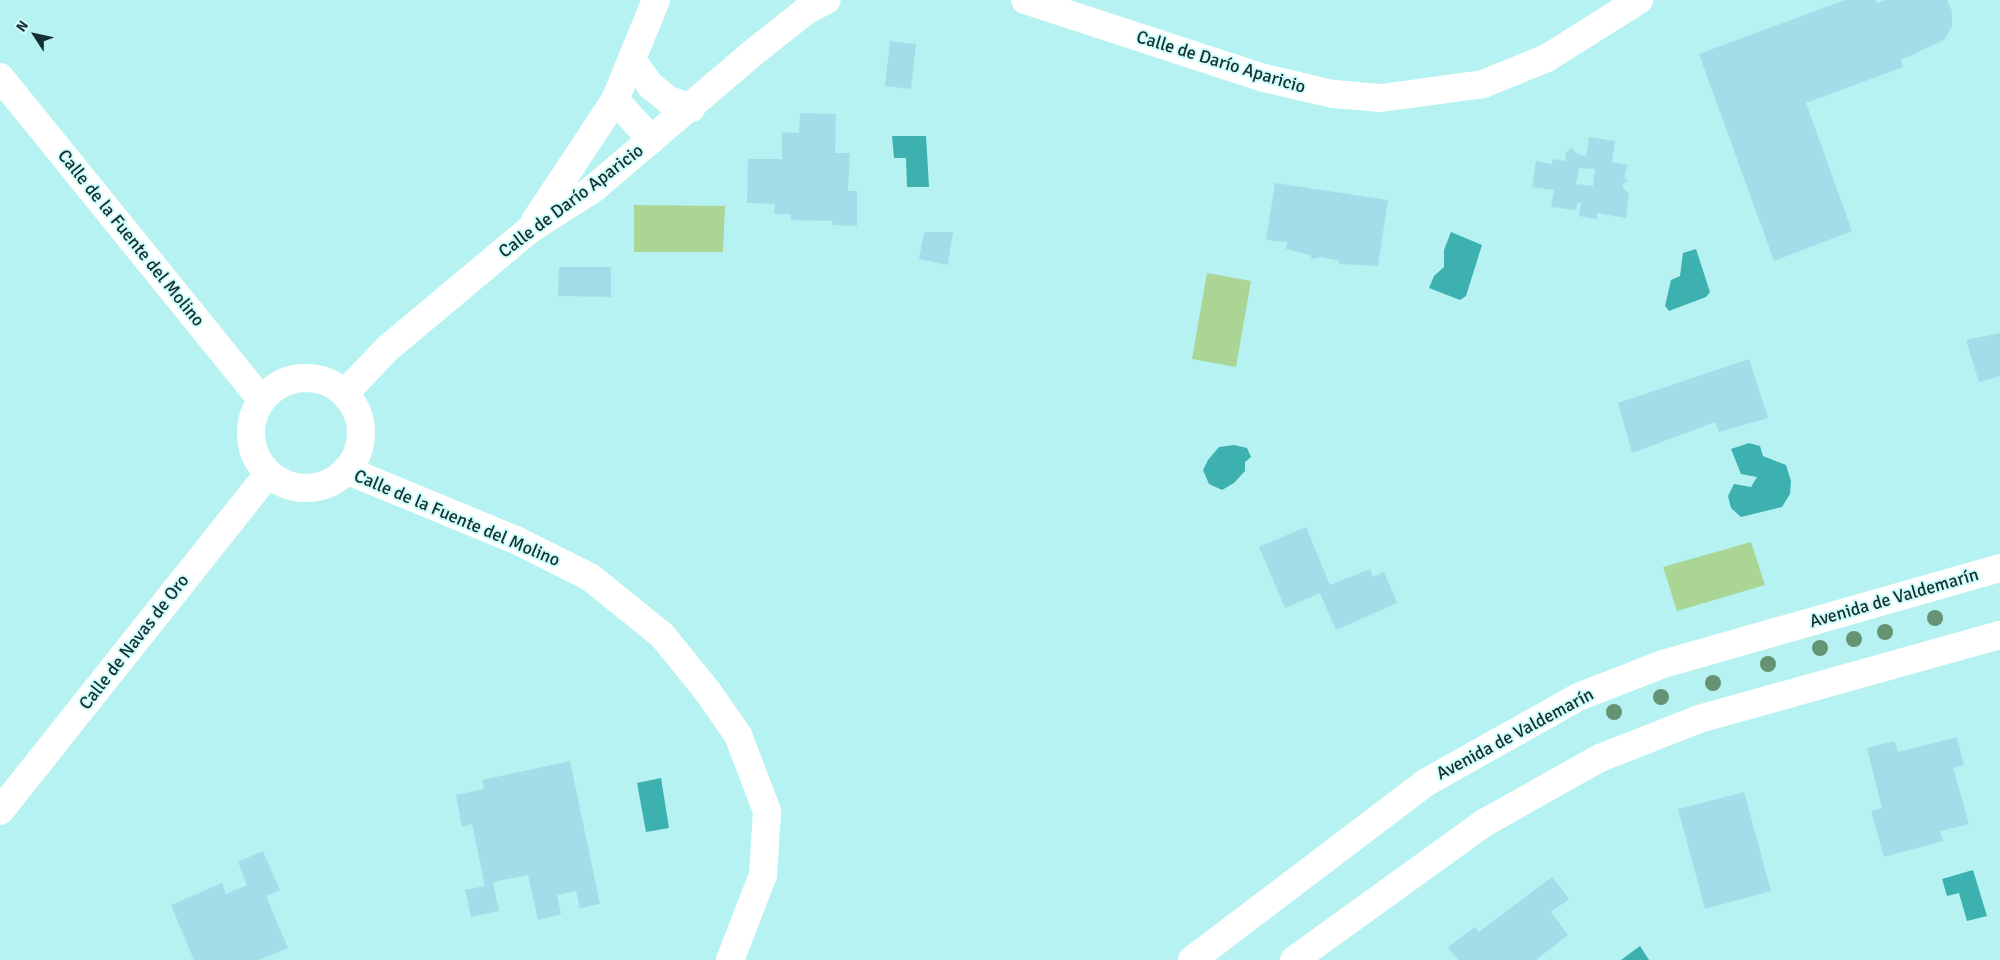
<!DOCTYPE html>
<html>
<head>
<meta charset="utf-8">
<style>
  body { margin:0 }
  #map { position:relative; width:2000px; height:960px; overflow:hidden; background:#b6f2f2; font-family:Signika,sans-serif }
  div>[style] { position:absolute }
  .green>* { inset:0; background:#aad594 }
  .water>* { inset:0; background:#3db0b0 }
  .building>* { inset:0; background:#a4dcea }
  .minor>* { height:28px; margin:-14px; padding:0 14px; transform-origin:14px; border-radius:14px; background:#fff }
  .minor>.ring { margin:-14px; padding:0; box-sizing:content-box; background:none; border:28px solid #fff; border-radius:50% }
  .trees>* { width:16px; height:16px; margin:-8px; border-radius:50%; background:#669373 }
  span { translate:-50% -50%; white-space:nowrap; text-align:center; line-height:1.15; -webkit-text-stroke:4px #cefdfc; paint-order:stroke }
  .street-label { font-size:18px; color:#172f2f }
  .north { position:absolute; left:10px; top:10px; width:50px; height:50px; -webkit-text-stroke:4px #cefdfc; paint-order:stroke; rotate:305deg; font-size:14px; font-weight:700; line-height:20px; text-align:center; color:#172f2f }
  .north::after { content:''; display:block; margin:auto; width:18px; height:22px; background:#172f2f; clip-path:polygon(50% 0,100% 100%,50% 72%,0 100%) }
</style>
</head>
<body>
<div id="map">
  <div class="green">
    <div style="clip-path:polygon(634px 205px,725px 206px,723px 252px,634px 252px)"></div>
    <div style="clip-path:polygon(1207px 273px,1251px 281px,1236px 367px,1192px 359px)"></div>
    <div style="clip-path:polygon(1751px 542px,1765px 585px,1677px 611px,1663px 567px)"></div>
  </div>
  <div class="water">
    <div style="clip-path:polygon(892px 136px,926px 136px,929px 187px,907px 187px,906px 158px,894px 158px)"></div>
    <div style="clip-path:polygon(1451px 232px,1482px 245px,1466px 296px,1460px 300px,1429px 288px,1434px 276px,1444px 267px,1444px 250px)"></div>
    <div style="clip-path:polygon(1696px 249px,1710px 292px,1706px 297px,1669px 311px,1665px 306px,1671px 280px,1680px 276px,1683px 253px)"></div>
    <div style="clip-path:polygon(1749px 443px,1760px 446px,1763px 456px,1786px 465px,1791px 481px,1790px 494px,1782px 507px,1741px 517px,1731px 508px,1728px 496px,1734px 484px,1751px 487px,1757px 477px,1741px 474px,1731px 449px)"></div>
    <div style="clip-path:polygon(1234px 445px,1247px 448px,1251px 457px,1245px 462px,1245px 471px,1234px 483px,1222px 490px,1209px 484px,1203px 470px,1208px 460px,1219px 447px)"></div>
    <div style="clip-path:polygon(661px 778px,669px 828px,646px 832px,637px 783px)"></div>
    <div style="clip-path:polygon(1973px 870px,1987px 916px,1967px 921px,1959px 893px,1947px 896px,1942px 879px)"></div>
    <div style="clip-path:polygon(1640px 946px,1649px 960px,1621px 960px)"></div>
  </div>
  <div class="building">
    <div style="clip-path:polygon(1845px 0,1875px 0,1877px 3px,1886px 0,1947px 0,1952px 11px,1952px 26px,1944px 40px,1901px 60px,1903px 67px,1806px 103px,1852px 231px,1774px 261px,1699px 54px)"></div>
    <div style="clip-path:polygon(890px 41px,916px 44px,911px 89px,885px 86px)"></div>
    <div style="clip-path:polygon(800px 113px,836px 114px,835px 153px,850px 153px,848px 191px,857px 191px,857px 226px,833px 225px,832px 221px,791px 220px,791px 214px,774px 214px,775px 204px,747px 203px,748px 159px,782px 159px,782px 132px,799px 133px)"></div>
    <div style="clip-path:polygon(evenodd,1589px 137px,1615px 141px,1612px 162px,1628px 165px,1624px 177px,1628px 181px,1623px 184px,1623px 189px,1629px 193px,1626px 218px,1597px 213px,1597px 219px,1579px 216px,1581px 203px,1577px 203px,1576px 210px,1551px 207px,1554px 190px,1532px 187px,1536px 161px,1552px 164px,1553px 159px,1565px 161px,1566px 152px,1572px 148px,1578px 155px,1586px 156px,1589px 137px,1579px 168px,1595px 169px,1593px 186px,1576px 184px,1579px 168px)"></div>
    <div style="clip-path:polygon(1275px 183px,1388px 200px,1378px 266px,1340px 264px,1337px 260px,1321px 257px,1312px 259px,1310px 255px,1286px 249px,1287px 242px,1266px 240px)"></div>
    <div style="clip-path:polygon(924px 232px,953px 232px,948px 265px,919px 259px)"></div>
    <div style="clip-path:polygon(559px 267px,611px 267px,611px 297px,558px 296px)"></div>
    <div style="clip-path:polygon(2000px 333px,2000px 376px,1979px 382px,1966px 340px)"></div>
    <div style="clip-path:polygon(1749px 359px,1768px 418px,1719px 432px,1715px 422px,1632px 453px,1618px 403px)"></div>
    <div style="clip-path:polygon(1306px 527px,1330px 585px,1370px 569px,1373px 577px,1384px 572px,1397px 603px,1336px 630px,1320px 593px,1285px 608px,1259px 547px)"></div>
    <div style="clip-path:polygon(1957px 737px,1964px 765px,1953px 768px,1969px 824px,1940px 831px,1943px 841px,1884px 857px,1871px 811px,1882px 808px,1867px 748px,1894px 741px,1898px 752px)"></div>
    <div style="clip-path:polygon(570px 761px,600px 904px,580px 908px,576px 891px,557px 895px,561px 914px,538px 920px,528px 875px,493px 882px,499px 911px,471px 917px,465px 890px,485px 886px,472px 824px,462px 827px,456px 795px,484px 789px,482px 780px)"></div>
    <div style="clip-path:polygon(1744px 792px,1771px 891px,1705px 909px,1678px 809px)"></div>
    <div style="clip-path:polygon(263px 851px,280px 890px,266px 896px,288px 948px,259px 960px,194px 960px,171px 905px,222px 883px,226px 894px,247px 885px,238px 862px)"></div>
    <div style="clip-path:polygon(1552px 877px,1569px 899px,1551px 912px,1568px 935px,1536px 960px,1458px 960px,1448px 947px,1475px 927px,1479px 932px)"></div>
  </div>
  <div class="minor">
    <div style="left:1025px;top:0;width:251px;rotate:18.1deg"></div>
    <div style="left:1264px;top:78px;width:71px;rotate:13.1deg"></div>
    <div style="left:1333px;top:94px;width:48px;rotate:4.8deg"></div>
    <div style="left:1381px;top:98px;width:103px;rotate:-7.8deg"></div>
    <div style="left:1483px;top:84px;width:69px;rotate:-22.1deg"></div>
    <div style="left:1547px;top:58px;width:109px;rotate:-32.2deg"></div>
    <div style="left:632px;top:60px;width:32px;rotate:54deg"></div>
    <div style="left:651px;top:86px;width:21px;rotate:39deg"></div>
    <div style="left:667px;top:99px;width:26px;rotate:21deg"></div>
    <div style="left:0;top:77px;width:414px;rotate:51deg"></div>
    <div style="left:615px;top:100px;width:54px;rotate:47.2deg"></div>
    <div style="left:535px;top:221px;width:145px;rotate:-56.5deg"></div>
    <div style="left:615px;top:100px;width:108px;rotate:-67.7deg"></div>
    <div class="ring" style="left:251px;top:378px;width:82px;height:82px"></div>
    <div style="left:345px;top:393px;width:62px;rotate:-46.3deg"></div>
    <div style="left:388px;top:348px;width:184px;rotate:-39.9deg"></div>
    <div style="left:529px;top:230px;width:76px;rotate:-32.6deg"></div>
    <div style="left:593px;top:189px;width:205px;rotate:-40.4deg"></div>
    <div style="left:749px;top:56px;width:74px;rotate:-38.4deg"></div>
    <div style="left:807px;top:10px;width:22px;rotate:-27deg"></div>
    <div style="left:346px;top:470px;width:184px;rotate:22.4deg"></div>
    <div style="left:516px;top:540px;width:83px;rotate:26.6deg"></div>
    <div style="left:590px;top:577px;width:92px;rotate:38.9deg"></div>
    <div style="left:662px;top:635px;width:73px;rotate:51.1deg"></div>
    <div style="left:708px;top:692px;width:52px;rotate:55.1deg"></div>
    <div style="left:738px;top:735px;width:81px;rotate:69.1deg"></div>
    <div style="left:767px;top:811px;width:64px;rotate:93.6deg"></div>
    <div style="left:763px;top:875px;width:91px;rotate:111.2deg"></div>
    <div style="left:0;top:811px;width:431px;rotate:-51.5deg"></div>
    <div style="left:1192px;top:960px;width:293px;rotate:-37.2deg"></div>
    <div style="left:1425px;top:783px;width:176px;rotate:-29.3deg"></div>
    <div style="left:1578px;top:697px;width:91px;rotate:-21.2deg"></div>
    <div style="left:1663px;top:664px;width:350px;rotate:-15.9deg"></div>
    <div style="left:1294px;top:960px;width:234px;rotate:-35.8deg"></div>
    <div style="left:1484px;top:823px;width:133px;rotate:-29.3deg"></div>
    <div style="left:1600px;top:758px;width:106px;rotate:-21.5deg"></div>
    <div style="left:1699px;top:719px;width:313px;rotate:-15.6deg"></div>
  </div>
  <div class="trees">
    <div style="left:1935px;top:618px"></div>
    <div style="left:1885px;top:632px"></div>
    <div style="left:1854px;top:639px"></div>
    <div style="left:1820px;top:648px"></div>
    <div style="left:1768px;top:664px"></div>
    <div style="left:1713px;top:683px"></div>
    <div style="left:1661px;top:697px"></div>
    <div style="left:1614px;top:712px"></div>
  </div>
  <div class="street-label">
    <span style="left:1221px;top:62px;rotate:17deg">Calle de Darío Aparicio</span>
    <span style="left:571px;top:201px;rotate:-37deg">Calle de Darío Aparicio</span>
    <span style="left:131px;top:238px;rotate:51deg">Calle de la Fuente del Molino</span>
    <span style="left:457px;top:518px;rotate:23deg">Calle de la Fuente del Molino</span>
    <span style="left:1894px;top:598px;rotate:-16deg">Avenida de Valdemarín</span>
    <span style="left:134px;top:642px;rotate:-52deg">Calle de Navas de Oro</span>
    <span style="left:1515px;top:734px;rotate:-28deg">Avenida de Valdemarín</span>
  </div>
  <div class="north">N</div>
</div>
</body>
</html>
